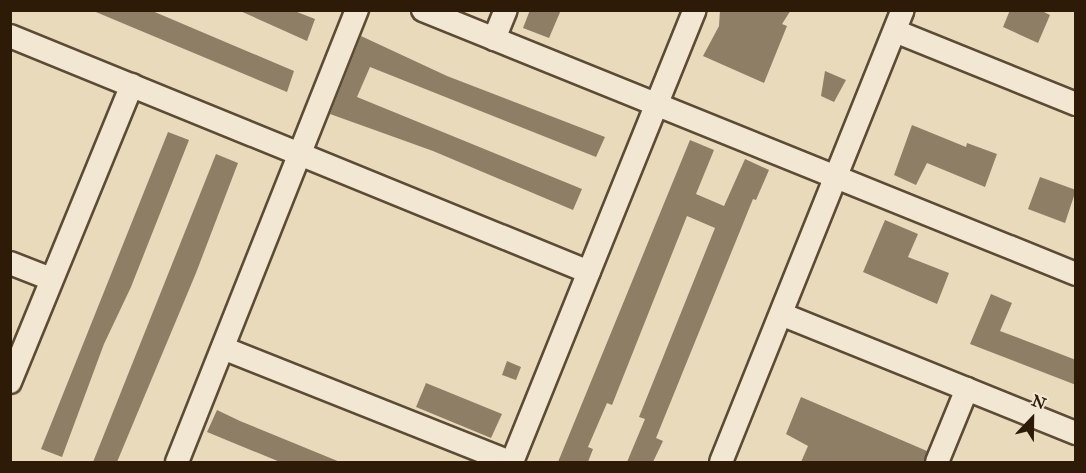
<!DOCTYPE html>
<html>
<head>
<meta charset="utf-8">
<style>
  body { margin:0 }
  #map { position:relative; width:1086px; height:473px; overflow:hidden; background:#eadabc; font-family:"IM FELL Great Primer",serif }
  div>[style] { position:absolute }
  .building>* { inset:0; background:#8f7e66 }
  .roads { filter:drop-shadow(2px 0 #5c4b35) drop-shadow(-2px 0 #5c4b35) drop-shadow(0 2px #5c4b35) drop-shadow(0 -2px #5c4b35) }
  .minor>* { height:22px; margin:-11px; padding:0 11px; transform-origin:11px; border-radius:11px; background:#f1e7d3 }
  span { translate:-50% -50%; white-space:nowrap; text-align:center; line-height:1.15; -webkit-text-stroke:5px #f1e7d3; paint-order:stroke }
  .frame { position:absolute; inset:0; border:12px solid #2d1b08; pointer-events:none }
  .north { position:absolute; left:1002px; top:389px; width:60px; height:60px; -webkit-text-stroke:4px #f1e7d3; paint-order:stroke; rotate:22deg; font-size:16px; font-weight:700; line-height:24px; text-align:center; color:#2d1b08 }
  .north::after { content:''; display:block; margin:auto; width:21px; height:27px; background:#2d1b08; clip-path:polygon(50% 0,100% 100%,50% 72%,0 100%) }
</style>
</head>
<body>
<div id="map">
  <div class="building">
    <div style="clip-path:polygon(91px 10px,150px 10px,294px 71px,287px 92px)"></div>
    <div style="clip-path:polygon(238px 10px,292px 10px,315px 19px,307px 41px)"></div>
    <div style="clip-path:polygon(530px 10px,561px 10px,549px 38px,523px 28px)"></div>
    <div style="clip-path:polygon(720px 10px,791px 10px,782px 24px,787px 26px,764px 83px,703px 56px,719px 26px)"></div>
    <div style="clip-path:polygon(1010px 10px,1040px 10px,1050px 15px,1038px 43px,1003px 27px)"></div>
    <div style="clip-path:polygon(361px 36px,447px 76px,605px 137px,596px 157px,370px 67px,357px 97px,582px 189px,573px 210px,433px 151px,330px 114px)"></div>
    <div style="clip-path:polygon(825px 71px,846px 80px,834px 102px,821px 96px)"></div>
    <div style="clip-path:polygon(912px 125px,966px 147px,967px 143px,997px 154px,985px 187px,927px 163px,916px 185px,894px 175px)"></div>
    <div style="clip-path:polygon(168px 132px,189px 140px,131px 287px,104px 344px,62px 457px,41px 449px)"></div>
    <div style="clip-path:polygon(690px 140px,714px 150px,696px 194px,724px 206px,745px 159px,769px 170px,756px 200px,753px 199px,656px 438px,663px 441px,653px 462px,627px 462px,645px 419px,639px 417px,715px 228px,687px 216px,612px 405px,607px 403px,588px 447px,593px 449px,588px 462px,558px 462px)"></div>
    <div style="clip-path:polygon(216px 154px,238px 163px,196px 273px,117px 462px,93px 462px)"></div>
    <div style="clip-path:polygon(1040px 177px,1076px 190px,1065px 223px,1028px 209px)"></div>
    <div style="clip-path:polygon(885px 220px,918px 234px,908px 257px,949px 273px,937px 304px,863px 272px)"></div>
    <div style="clip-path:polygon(991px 294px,1012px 303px,1000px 331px,1076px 360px,1076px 385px,970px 344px)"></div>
    <div style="clip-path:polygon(507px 361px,521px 367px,516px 380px,502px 375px)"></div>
    <div style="clip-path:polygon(426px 383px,502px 414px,491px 438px,416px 407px)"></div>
    <div style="clip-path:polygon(801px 397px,927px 451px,924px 462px,801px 462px,808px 446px,786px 434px)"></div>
    <div style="clip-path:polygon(217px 410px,240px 421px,340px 462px,280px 462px,207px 432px)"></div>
  </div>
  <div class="roads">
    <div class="minor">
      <div style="left:423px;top:10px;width:704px;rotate:22.01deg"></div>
      <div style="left:895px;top:31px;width:195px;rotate:22deg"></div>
      <div style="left:10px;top:36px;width:625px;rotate:22.18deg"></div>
      <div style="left:494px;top:39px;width:31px;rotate:-68deg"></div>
      <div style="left:10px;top:263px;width:44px;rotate:21.3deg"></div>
      <div style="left:781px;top:314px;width:318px;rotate:22deg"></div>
      <div style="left:223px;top:348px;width:309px;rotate:21.7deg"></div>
      <div style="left:10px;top:382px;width:321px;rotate:-67.7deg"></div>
      <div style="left:177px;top:462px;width:487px;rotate:-68.3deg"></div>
      <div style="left:512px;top:462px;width:488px;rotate:-68deg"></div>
      <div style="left:721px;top:462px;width:487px;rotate:-68.1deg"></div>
      <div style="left:937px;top:462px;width:79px;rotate:-67.7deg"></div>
    </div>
  </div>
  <div class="frame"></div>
  <div class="north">N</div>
</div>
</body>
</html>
